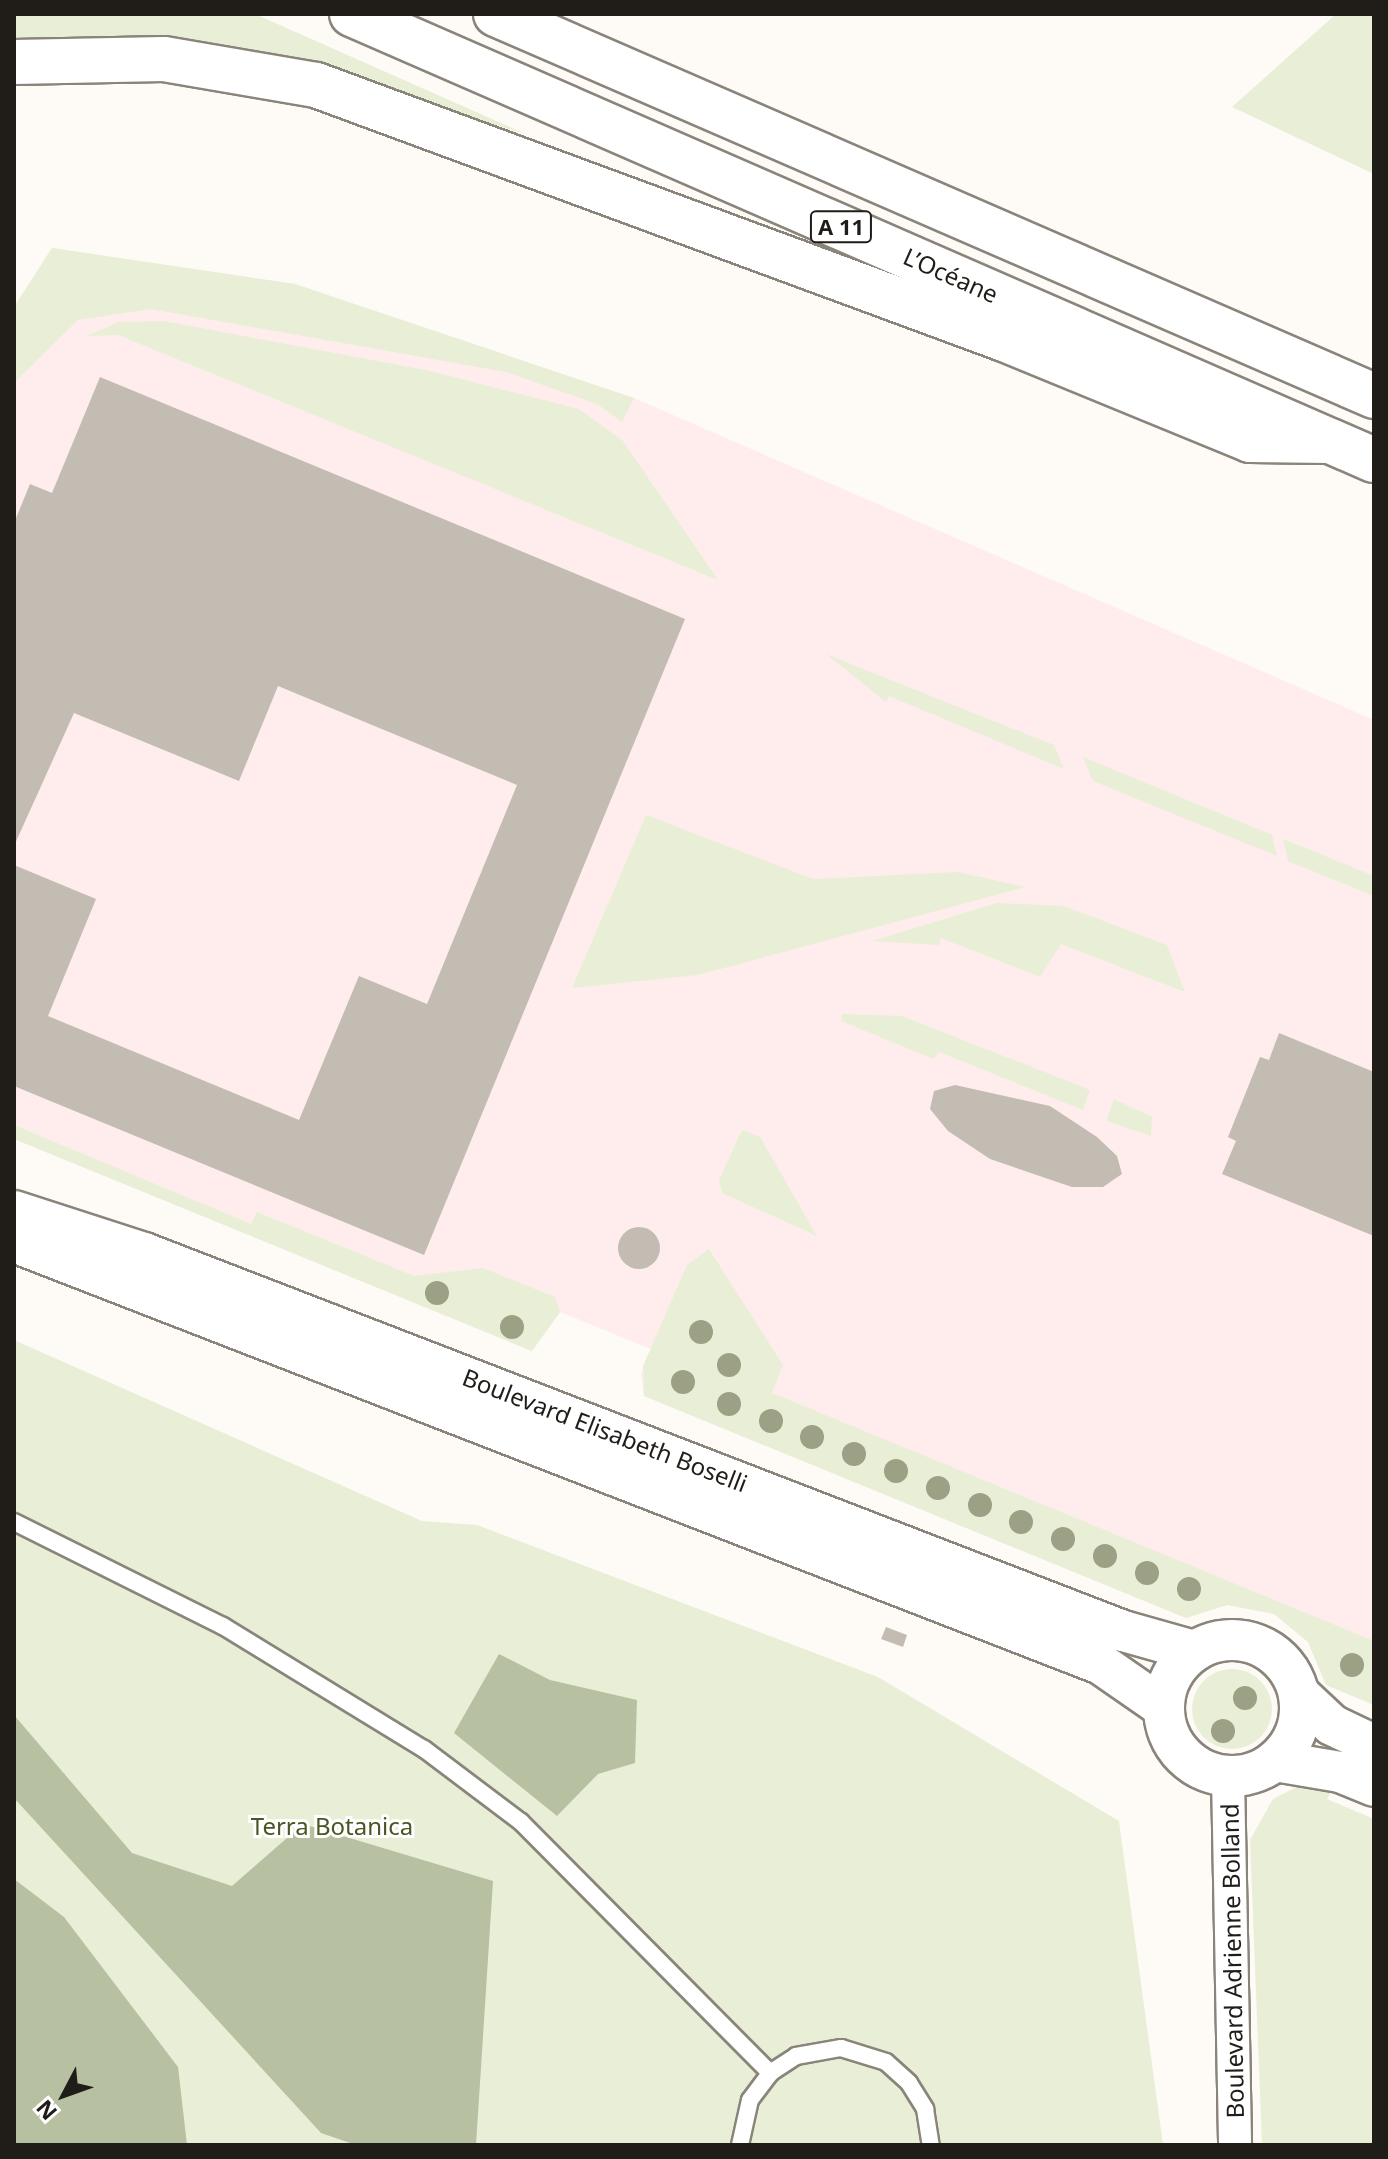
<!DOCTYPE html>
<html>
<head>
<meta charset="utf-8">
<style>
  body { margin:0 }
  #map { position:relative; width:1388px; height:2159px; overflow:hidden; background:#fefbf7; font-family:"Noto Sans",sans-serif }
  div>[style] { position:absolute }
  .industrial>* { inset:0; background:#feedec }
  .green>* { inset:0; background:#e8efd6 }
  .round { border-radius:50% }
  .forest>* { inset:0; background:#b7c0a1 }
  .building>* { inset:0; background:#c3bcb2 }
  .roads { filter:drop-shadow(2px 0 #8a847a) drop-shadow(-2px 0 #8a847a) drop-shadow(0 2px #8a847a) drop-shadow(0 -2px #8a847a) }
  .service>* { height:16px; margin:-8px; padding:0 8px; transform-origin:8px; border-radius:8px; background:#fff }
  .minor>* { height:32px; margin:-16px; padding:0 16px; transform-origin:16px; border-radius:16px; background:#fff }
  .tertiary>* { height:40px; margin:-20px; padding:0 20px; transform-origin:20px; border-radius:20px; background:#fff }
  .tertiary>.ring { margin:-20px; padding:0; box-sizing:content-box; background:none; border:40px solid #fff; border-radius:50% }
  .motorway>* { height:44px; margin:-22px; padding:0 22px; transform-origin:22px; border-radius:22px; background:#fff }
  .trees>* { width:24px; height:24px; margin:-12px; border-radius:50%; background:#9ca084 }
  span { translate:-50% -50%; white-space:nowrap; text-align:center; line-height:1.15; -webkit-text-stroke:6px #fff; paint-order:stroke }
  .shield-label span { padding:2px 6px; background:#fff; border:2px solid; border-radius:6px; -webkit-text-stroke-width:0 }
  .shield-label { font-size:22px; color:#201d19; font-weight:700 }
  .street-label { font-size:24px; color:#201d19 }
  .park-label { font-size:24px; color:#4b5625 }
  .frame { position:absolute; inset:0; border:16px solid #201d19; pointer-events:none }
  .north { position:absolute; left:24px; top:2055px; width:80px; height:80px; -webkit-text-stroke:6px #fff; paint-order:stroke; rotate:229deg; font-size:22px; font-weight:700; line-height:32px; text-align:center; color:#201d19 }
  .north::after { content:''; display:block; margin:auto; width:28px; height:36px; background:#201d19; clip-path:polygon(50% 0,100% 100%,50% 72%,0 100%) }
</style>
</head>
<body>
<div id="map">
  <div class="industrial">
    <div style="clip-path:polygon(52px 248px,295px 284px,634px 398px,1374px 720px,1374px 1705px,1326px 1685px,1308px 1642px,1274px 1614px,1227px 1605px,1186px 1618px,644px 1396px,641px 1374px,651px 1349px,560px 1312px,532px 1351px,14px 1139px,14px 307px)"></div>
  </div>
  <div class="green">
    <div style="clip-path:polygon(14px 14px,255px 14px,528px 135px,399px 95px,14px 44px)"></div>
    <div style="clip-path:polygon(1336px 14px,1374px 14px,1374px 174px,1232px 107px)"></div>
    <div style="clip-path:polygon(52px 248px,295px 284px,634px 398px,622px 422px,597px 404px,506px 372px,151px 309px,78px 320px,14px 383px,14px 307px)"></div>
    <div style="clip-path:polygon(163px 321px,426px 370px,579px 409px,623px 441px,718px 580px,118px 335px,87px 336px,118px 322px)"></div>
    <div style="clip-path:polygon(826px 654px,1054px 745px,1064px 769px,889px 696px,886px 702px)"></div>
    <div style="clip-path:polygon(1083px 757px,1272px 835px,1277px 856px,1093px 781px)"></div>
    <div style="clip-path:polygon(646px 815px,813px 879px,958px 872px,1025px 887px,698px 975px,572px 988px)"></div>
    <div style="clip-path:polygon(1283px 839px,1374px 876px,1374px 896px,1288px 861px)"></div>
    <div style="clip-path:polygon(997px 903px,1064px 906px,1167px 945px,1185px 992px,1061px 944px,1040px 977px,941px 938px,939px 945px,872px 941px)"></div>
    <div style="clip-path:polygon(842px 1014px,902px 1016px,1090px 1090px,1083px 1110px,939px 1052px,934px 1059px,841px 1021px)"></div>
    <div style="clip-path:polygon(1114px 1099px,1152px 1117px,1151px 1136px,1106px 1121px)"></div>
    <div style="clip-path:polygon(14px 1125px,251px 1224px,257px 1212px,414px 1276px,483px 1268px,555px 1297px,560px 1312px,532px 1351px,14px 1139px)"></div>
    <div style="clip-path:polygon(742px 1130px,760px 1137px,817px 1236px,722px 1193px,719px 1180px)"></div>
    <div style="clip-path:polygon(709px 1249px,783px 1365px,772px 1393px,1374px 1641px,1374px 1705px,1326px 1685px,1308px 1642px,1274px 1614px,1227px 1605px,1186px 1618px,644px 1396px,643px 1366px,687px 1265px)"></div>
    <div style="clip-path:polygon(14px 1340px,422px 1521px,477px 1525px,878px 1677px,1119px 1821px,1163px 2145px,14px 2145px)"></div>
    <div class="round" style="left:1192px;top:1669px;width:80px;height:80px"></div>
    <div style="clip-path:polygon(1302px 1784px,1336px 1784px,1327px 1799px,1374px 1819px,1374px 2145px,1262px 2145px,1250px 1840px,1273px 1799px)"></div>
  </div>
  <div class="forest">
    <div style="clip-path:polygon(499px 1654px,550px 1680px,637px 1700px,635px 1763px,598px 1774px,557px 1816px,454px 1733px)"></div>
    <div style="clip-path:polygon(14px 1715px,132px 1853px,232px 1886px,303px 1824px,493px 1881px,476px 2145px,356px 2145px,321px 2133px,14px 1798px)"></div>
    <div style="clip-path:polygon(14px 1879px,64px 1917px,178px 2067px,187px 2145px,14px 2145px)"></div>
  </div>
  <div class="building">
    <div style="clip-path:polygon(100px 377px,685px 619px,424px 1255px,14px 1086px,14px 865px,96px 899px,48px 1016px,299px 1120px,359px 976px,427px 1004px,517px 785px,278px 686px,239px 781px,74px 713px,14px 846px,14px 523px,30px 484px,52px 493px)"></div>
    <div style="clip-path:polygon(1279px 1033px,1374px 1072px,1374px 1236px,1222px 1174px,1236px 1141px,1228px 1137px,1260px 1057px,1269px 1060px)"></div>
    <div style="clip-path:polygon(955px 1085px,1050px 1106px,1097px 1137px,1117px 1156px,1122px 1174px,1103px 1187px,1072px 1187px,990px 1159px,948px 1131px,930px 1109px,934px 1091px)"></div>
    <div class="round" style="left:618px;top:1227px;width:42px;height:42px"></div>
    <div style="clip-path:polygon(886px 1627px,907px 1635px,903px 1647px,881px 1639px)"></div>
  </div>
  <div class="roads">
    <div class="service">
      <div style="left:14px;top:1522px;width:233px;rotate:26.5deg"></div>
      <div style="left:223px;top:1626px;width:236px;rotate:31.5deg"></div>
      <div style="left:424px;top:1749px;width:121px;rotate:37deg"></div>
      <div style="left:521px;top:1822px;width:354px;rotate:45.2deg"></div>
      <div style="left:740px;top:2145px;width:46px;rotate:-77.5deg"></div>
      <div style="left:750px;top:2100px;width:34px;rotate:-53deg"></div>
      <div style="left:770px;top:2073px;width:31px;rotate:-33deg"></div>
      <div style="left:796px;top:2056px;width:46px;rotate:-10.1deg"></div>
      <div style="left:841px;top:2048px;width:47px;rotate:17.3deg"></div>
      <div style="left:886px;top:2062px;width:31px;rotate:42deg"></div>
      <div style="left:909px;top:2083px;width:31px;rotate:58deg"></div>
      <div style="left:925px;top:2109px;width:36px;rotate:81deg"></div>
    </div>
    <div class="minor">
      <div style="left:1228px;top:1776px;width:369px;rotate:88.9deg"></div>
    </div>
    <div class="tertiary">
      <div style="left:14px;top:1211px;width:137px;rotate:17.9deg"></div>
      <div style="left:144px;top:1253px;width:1049px;rotate:21.11deg"></div>
      <div style="left:1123px;top:1631px;width:74px;rotate:15.7deg"></div>
      <div style="left:14px;top:1242px;width:1166px;rotate:21.22deg"></div>
      <div style="left:1101px;top:1664px;width:75px;rotate:34.7deg"></div>
      <div class="ring" style="left:1164px;top:1640px;width:96px;height:96px"></div>
      <div style="left:1299px;top:1694px;width:45px;rotate:43.2deg"></div>
      <div style="left:1332px;top:1725px;width:47px;rotate:25.5deg"></div>
      <div style="left:1275px;top:1761px;width:66px;rotate:9.6deg"></div>
      <div style="left:1340px;top:1772px;width:37px;rotate:22deg"></div>
    </div>
    <div class="motorway">
      <div style="left:352px;top:14px;width:1115px;rotate:23.58deg"></div>
      <div style="left:496px;top:14px;width:958px;rotate:23.51deg"></div>
      <div style="left:14px;top:62px;width:150px;rotate:-1.1deg"></div>
      <div style="left:164px;top:59px;width:154px;rotate:9.7deg"></div>
      <div style="left:316px;top:85px;width:733px;rotate:20.26deg"></div>
      <div style="left:1004px;top:339px;width:266px;rotate:22.3deg"></div>
      <div style="left:1250px;top:440px;width:80px;rotate:0.7deg"></div>
    </div>
  </div>
  <div class="trees">
    <div style="left:437px;top:1293px"></div>
    <div style="left:512px;top:1327px"></div>
    <div style="left:701px;top:1332px"></div>
    <div style="left:729px;top:1365px"></div>
    <div style="left:683px;top:1382px"></div>
    <div style="left:729px;top:1404px"></div>
    <div style="left:771px;top:1421px"></div>
    <div style="left:812px;top:1437px"></div>
    <div style="left:854px;top:1454px"></div>
    <div style="left:896px;top:1471px"></div>
    <div style="left:938px;top:1488px"></div>
    <div style="left:980px;top:1505px"></div>
    <div style="left:1021px;top:1522px"></div>
    <div style="left:1063px;top:1539px"></div>
    <div style="left:1105px;top:1556px"></div>
    <div style="left:1147px;top:1573px"></div>
    <div style="left:1189px;top:1589px"></div>
    <div style="left:1352px;top:1665px"></div>
    <div style="left:1245px;top:1698px"></div>
    <div style="left:1223px;top:1731px"></div>
  </div>
  <div class="shield-label">
    <span style="left:841px;top:227px">A 11</span>
  </div>
  <div class="street-label">
    <span style="left:951px;top:275px;rotate:24deg">L’Océane</span>
    <span style="left:605px;top:1430px;rotate:21deg">Boulevard Elisabeth Boselli</span>
    <span style="left:1232px;top:1961px;rotate:-91deg">Boulevard Adrienne Bolland</span>
  </div>
  <div class="park-label">
    <span style="left:332px;top:1826px">Terra Botanica</span>
  </div>
  <div class="frame"></div>
  <div class="north">N</div>
</div>
</body>
</html>
